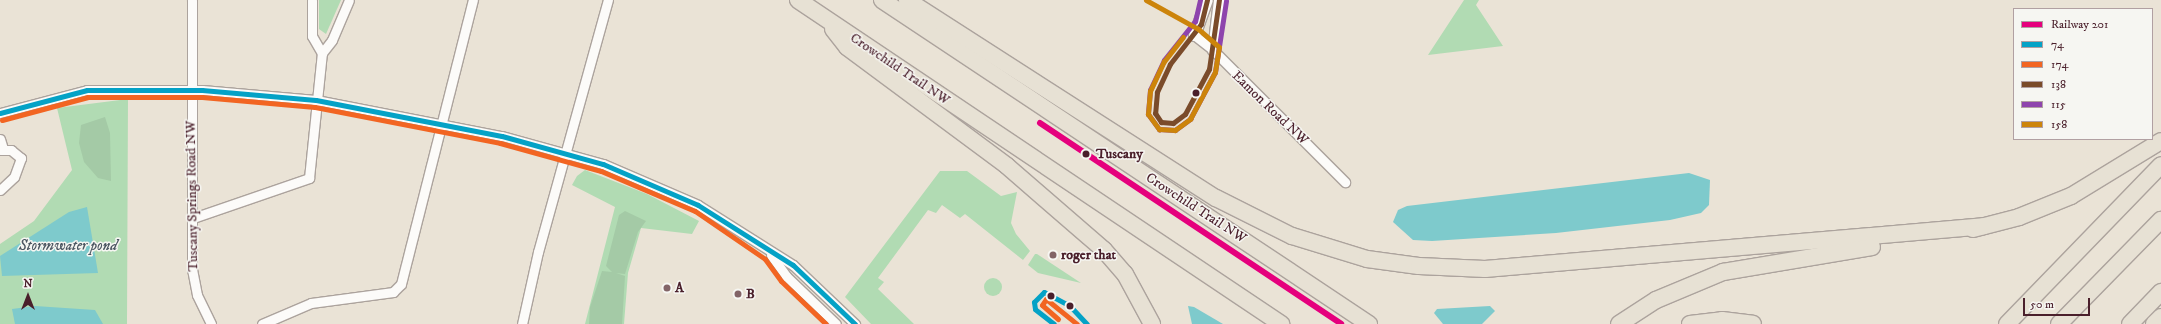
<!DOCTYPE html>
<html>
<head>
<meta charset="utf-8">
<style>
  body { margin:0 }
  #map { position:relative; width:2161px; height:324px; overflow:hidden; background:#eae3d6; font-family:"IM FELL DW Pica",serif }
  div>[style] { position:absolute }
  .green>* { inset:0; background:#b1dbb3 }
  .round { border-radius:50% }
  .forest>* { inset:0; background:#a4caa6 }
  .water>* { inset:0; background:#7ecacc }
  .roads { filter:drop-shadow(1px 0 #aca39d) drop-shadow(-1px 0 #aca39d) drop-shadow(0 1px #aca39d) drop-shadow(0 -1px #aca39d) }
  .minor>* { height:9px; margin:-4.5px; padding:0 4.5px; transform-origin:4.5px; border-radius:4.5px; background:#fcfbf9 }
  .tertiary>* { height:11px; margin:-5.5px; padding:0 5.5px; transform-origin:5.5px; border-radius:5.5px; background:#fcfbf9 }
  .motorway>* { height:16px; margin:-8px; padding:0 8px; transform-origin:8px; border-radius:8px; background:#e7e1d4 }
  .bus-1>* { height:5px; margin:-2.5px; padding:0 2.5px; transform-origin:2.5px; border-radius:2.5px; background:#04a2c6 }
  .bus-2>* { height:5px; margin:-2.5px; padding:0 2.5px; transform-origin:2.5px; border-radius:2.5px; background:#f26522 }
  .bus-3>* { height:5px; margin:-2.5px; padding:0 2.5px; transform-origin:2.5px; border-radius:2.5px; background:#7a4b2a }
  .bus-4>* { height:5px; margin:-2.5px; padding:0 2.5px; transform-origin:2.5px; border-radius:2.5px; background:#8e44ad }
  .bus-5>* { height:5px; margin:-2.5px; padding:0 2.5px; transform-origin:2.5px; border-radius:2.5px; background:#cc840b }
  .rail-1>* { height:6px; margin:-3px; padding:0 3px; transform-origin:3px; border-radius:3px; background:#e5007d }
  .dots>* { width:11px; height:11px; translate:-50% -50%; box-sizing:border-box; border:2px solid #f6f6f2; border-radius:50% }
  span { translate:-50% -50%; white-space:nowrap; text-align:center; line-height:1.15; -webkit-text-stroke:3px #f6f6f2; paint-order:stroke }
  .street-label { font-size:14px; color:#4a1f2b }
  .stop-label { font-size:14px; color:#4a1f2b; font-weight:700 }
  .left { translate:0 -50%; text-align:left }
  .poi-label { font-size:14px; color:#4a1f2b; font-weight:700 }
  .water-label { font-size:15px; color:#4c5762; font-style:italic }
  .legend { position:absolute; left:2013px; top:8px; width:140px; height:132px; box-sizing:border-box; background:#f6f6f2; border:1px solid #b1a0a2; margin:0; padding:5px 7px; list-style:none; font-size:12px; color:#4a1f2b }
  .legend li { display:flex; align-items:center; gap:8px; height:20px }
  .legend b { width:20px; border:1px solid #b1a0a2 }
  .north { position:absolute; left:8px; top:276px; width:40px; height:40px; -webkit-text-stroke:3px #f6f6f2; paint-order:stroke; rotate:0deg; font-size:11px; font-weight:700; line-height:16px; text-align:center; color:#4a1f2b }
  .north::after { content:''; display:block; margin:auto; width:14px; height:18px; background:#4a1f2b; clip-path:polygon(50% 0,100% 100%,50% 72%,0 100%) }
  .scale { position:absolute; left:2023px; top:298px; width:67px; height:18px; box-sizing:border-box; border:2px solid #4a1f2b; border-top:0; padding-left:5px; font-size:12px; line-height:14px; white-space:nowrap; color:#4a1f2b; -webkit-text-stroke:3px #f6f6f2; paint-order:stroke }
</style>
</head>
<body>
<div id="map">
  <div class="green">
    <div style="clip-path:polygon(319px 0,341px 0,326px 34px,319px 29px)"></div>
    <div style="clip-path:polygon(1464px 0,1479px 0,1476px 5px,1503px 46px,1428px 55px)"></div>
    <div style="clip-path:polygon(128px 99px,127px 324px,0 324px,0 244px,34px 221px,72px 170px,57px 108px)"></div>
    <div style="clip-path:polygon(585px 170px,647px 194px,699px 221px,692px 234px,641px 228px,628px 273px,624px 324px,585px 324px,615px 207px,572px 185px,577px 176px)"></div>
    <div style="clip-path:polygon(940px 171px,967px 171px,1001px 196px,1017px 192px,1011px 223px,1016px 234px,1030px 251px,1023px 260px,965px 214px,960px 218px,942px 205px,936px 213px,928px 210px,878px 278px,884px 282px,878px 289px,914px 324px,871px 324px,845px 297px)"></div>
    <div style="clip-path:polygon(1035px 254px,1037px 254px,1081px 283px,1038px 273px,1028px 265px)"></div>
    <div class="round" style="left:984px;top:278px;width:18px;height:18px"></div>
  </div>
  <div class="forest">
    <div style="clip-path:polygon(105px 117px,110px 133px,111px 181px,98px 178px,84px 162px,79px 143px,81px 125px)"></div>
    <div style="clip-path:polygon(625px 211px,646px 221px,638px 232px,625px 274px,616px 273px,625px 276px,622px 324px,589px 324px,590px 307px,602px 271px,612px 272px,606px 266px,619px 215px)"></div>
  </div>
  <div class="water">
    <div style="clip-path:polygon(1689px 173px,1710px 180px,1709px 205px,1701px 213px,1670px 220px,1556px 233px,1432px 241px,1413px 240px,1393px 222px,1398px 210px,1407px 206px)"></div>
    <div style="clip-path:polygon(87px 207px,98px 273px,2px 276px,0 256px,69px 212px)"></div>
    <div style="clip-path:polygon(35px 306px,95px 310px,103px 324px,15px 324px,12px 309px)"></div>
    <div style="clip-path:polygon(1188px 306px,1194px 307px,1223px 324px,1192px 324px)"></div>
    <div style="clip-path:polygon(1490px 306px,1495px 311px,1482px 324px,1443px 324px,1434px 313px,1437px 309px)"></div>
  </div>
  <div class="roads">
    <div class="minor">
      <div style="left:192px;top:0;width:269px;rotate:90deg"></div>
      <div style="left:192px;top:269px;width:26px;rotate:79deg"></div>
      <div style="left:197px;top:295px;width:32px;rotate:64deg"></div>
      <div style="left:312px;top:0;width:36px;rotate:90deg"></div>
      <div style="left:312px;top:36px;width:20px;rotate:60deg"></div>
      <div style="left:1194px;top:35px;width:24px;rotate:38deg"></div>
      <div style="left:1213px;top:50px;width:187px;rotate:45deg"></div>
      <div style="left:0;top:113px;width:90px;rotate:-14.8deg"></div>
      <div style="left:87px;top:90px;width:115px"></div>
      <div style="left:202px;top:90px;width:114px;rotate:5deg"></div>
      <div style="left:316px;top:100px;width:189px;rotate:11deg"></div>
      <div style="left:502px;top:136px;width:105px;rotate:15.5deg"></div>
      <div style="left:603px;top:164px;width:103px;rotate:23.3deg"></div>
      <div style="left:698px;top:205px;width:112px;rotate:32.3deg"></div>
      <div style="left:793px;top:265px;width:86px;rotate:43.6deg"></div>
      <div style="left:0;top:139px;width:10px;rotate:73deg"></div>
      <div style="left:0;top:150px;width:11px"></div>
      <div style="left:11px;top:150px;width:13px;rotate:39deg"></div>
      <div style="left:21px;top:158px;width:20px;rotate:110deg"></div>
      <div style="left:14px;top:177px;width:19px;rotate:137deg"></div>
      <div style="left:193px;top:218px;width:123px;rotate:-19deg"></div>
      <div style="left:309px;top:178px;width:126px;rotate:-84.1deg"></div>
      <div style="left:322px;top:53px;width:16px;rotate:-52deg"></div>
      <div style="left:332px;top:40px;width:43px;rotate:-67deg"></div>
      <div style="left:771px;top:255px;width:26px;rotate:54deg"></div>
      <div style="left:786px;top:276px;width:69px;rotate:43.8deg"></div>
      <div style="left:262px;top:324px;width:53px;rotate:-23.2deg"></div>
      <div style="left:311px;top:303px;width:83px;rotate:-7.6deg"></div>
      <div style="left:393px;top:292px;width:11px;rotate:-45deg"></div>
      <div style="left:401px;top:284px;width:293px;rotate:-75.8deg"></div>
      <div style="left:522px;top:324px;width:74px;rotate:-77.5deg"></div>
      <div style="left:538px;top:252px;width:262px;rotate:-74.5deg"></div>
    </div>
    <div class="tertiary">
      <div style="left:1194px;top:35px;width:37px;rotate:-70deg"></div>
      <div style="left:1213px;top:50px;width:50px;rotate:-83.2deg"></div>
    </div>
    <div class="motorway">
      <div style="left:798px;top:0;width:582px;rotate:33.85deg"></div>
      <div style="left:882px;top:0;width:585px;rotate:33.64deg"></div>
      <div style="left:907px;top:0;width:367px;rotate:32.7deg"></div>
      <div style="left:1216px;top:198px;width:85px;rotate:26.6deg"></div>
      <div style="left:1292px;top:236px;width:78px;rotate:17deg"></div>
      <div style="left:1367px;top:259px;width:52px;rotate:7.7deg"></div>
      <div style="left:1419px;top:266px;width:66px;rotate:2.6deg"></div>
      <div style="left:1485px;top:269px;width:500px;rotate:-4.9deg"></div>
      <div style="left:833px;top:29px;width:23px;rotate:52deg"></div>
      <div style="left:847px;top:47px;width:199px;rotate:36.6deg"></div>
      <div style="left:1007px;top:166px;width:128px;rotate:40.9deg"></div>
      <div style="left:1104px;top:250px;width:32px;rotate:49deg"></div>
      <div style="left:1125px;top:274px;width:57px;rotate:61.6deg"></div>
      <div style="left:1973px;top:229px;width:48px;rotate:-14.6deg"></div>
      <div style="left:2019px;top:217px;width:56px;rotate:-22deg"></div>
      <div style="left:2071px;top:196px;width:105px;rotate:-31.4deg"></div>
      <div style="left:1619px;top:324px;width:44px;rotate:-33deg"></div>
      <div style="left:1656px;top:300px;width:73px;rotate:-22.7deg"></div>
      <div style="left:1723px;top:272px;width:151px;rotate:-9.5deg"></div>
      <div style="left:1690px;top:324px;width:32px;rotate:-7deg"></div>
      <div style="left:1722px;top:320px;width:31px;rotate:7deg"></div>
      <div style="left:2007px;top:324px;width:221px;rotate:-45.9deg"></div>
      <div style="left:2059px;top:324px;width:146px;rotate:-45.6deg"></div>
      <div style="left:2130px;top:324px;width:45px;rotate:-45.9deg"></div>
      <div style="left:2154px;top:324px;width:10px;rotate:-45deg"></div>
    </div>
  </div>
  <div class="bus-1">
    <div style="left:0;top:113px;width:90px;rotate:-14.8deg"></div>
    <div style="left:87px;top:90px;width:115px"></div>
    <div style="left:202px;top:90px;width:114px;rotate:5deg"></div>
    <div style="left:316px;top:100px;width:189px;rotate:11deg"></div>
    <div style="left:502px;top:136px;width:105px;rotate:15.5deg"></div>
    <div style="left:603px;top:164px;width:103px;rotate:23.3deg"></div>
    <div style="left:698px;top:205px;width:112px;rotate:32.3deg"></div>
    <div style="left:793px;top:265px;width:86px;rotate:43.6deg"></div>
    <div style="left:1054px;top:324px;width:24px;rotate:-142deg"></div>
    <div style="left:1035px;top:309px;width:7px;rotate:-98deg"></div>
    <div style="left:1034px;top:302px;width:14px;rotate:-45deg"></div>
    <div style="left:1044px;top:292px;width:30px;rotate:28deg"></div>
    <div style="left:1070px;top:306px;width:25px;rotate:47deg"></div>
  </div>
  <div class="bus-2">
    <div style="left:2px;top:120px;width:89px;rotate:-15deg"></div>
    <div style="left:88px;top:97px;width:114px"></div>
    <div style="left:202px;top:97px;width:113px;rotate:5.1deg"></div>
    <div style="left:315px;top:107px;width:188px;rotate:11deg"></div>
    <div style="left:500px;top:143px;width:105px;rotate:15.5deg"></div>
    <div style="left:601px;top:171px;width:102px;rotate:23.1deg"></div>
    <div style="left:695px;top:211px;width:85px;rotate:34.4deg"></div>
    <div style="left:765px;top:259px;width:27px;rotate:54deg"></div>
    <div style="left:781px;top:281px;width:62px;rotate:43.7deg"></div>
    <div style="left:1058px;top:319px;width:21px;rotate:-139deg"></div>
    <div style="left:1042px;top:305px;width:7px;rotate:-56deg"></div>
    <div style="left:1046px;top:299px;width:40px;rotate:39deg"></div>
  </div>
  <div class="bus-3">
    <div style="left:1207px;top:0;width:25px;rotate:104deg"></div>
    <div style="left:1201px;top:24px;width:51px;rotate:127.8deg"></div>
    <div style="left:1170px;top:64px;width:31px;rotate:115deg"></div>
    <div style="left:1157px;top:92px;width:21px;rotate:95deg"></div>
    <div style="left:1155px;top:113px;width:11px;rotate:56deg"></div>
    <div style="left:1161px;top:122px;width:12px;rotate:5deg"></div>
    <div style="left:1173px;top:123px;width:15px;rotate:-37deg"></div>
    <div style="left:1185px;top:114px;width:51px;rotate:-61.9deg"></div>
    <div style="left:1209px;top:69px;width:70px;rotate:-81.8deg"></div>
  </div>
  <div class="bus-4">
    <div style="left:1200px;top:0;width:22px;rotate:103deg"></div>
    <div style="left:1195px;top:21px;width:50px;rotate:128.5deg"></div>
    <div style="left:1164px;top:60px;width:33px;rotate:115deg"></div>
    <div style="left:1150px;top:90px;width:24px;rotate:95deg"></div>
    <div style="left:1148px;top:114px;width:19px;rotate:54deg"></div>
    <div style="left:1159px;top:129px;width:16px;rotate:4deg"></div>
    <div style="left:1175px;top:130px;width:19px;rotate:-36deg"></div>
    <div style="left:1190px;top:119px;width:53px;rotate:-62deg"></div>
    <div style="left:1215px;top:72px;width:72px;rotate:-81.2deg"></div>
  </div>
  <div class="bus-5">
    <div style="left:1146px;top:0;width:60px;rotate:29.1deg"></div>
    <div style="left:1183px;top:37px;width:31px;rotate:128deg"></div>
    <div style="left:1164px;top:61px;width:33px;rotate:115deg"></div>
    <div style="left:1150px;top:91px;width:23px;rotate:95deg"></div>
    <div style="left:1148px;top:114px;width:19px;rotate:54deg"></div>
    <div style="left:1159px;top:129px;width:16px;rotate:4deg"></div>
    <div style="left:1175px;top:130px;width:19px;rotate:-36deg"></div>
    <div style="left:1190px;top:119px;width:53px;rotate:-62deg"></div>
    <div style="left:1215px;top:72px;width:25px;rotate:-81deg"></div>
    <div style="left:1219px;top:47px;width:28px;rotate:-139deg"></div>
  </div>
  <div class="rail-1">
    <div style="left:1040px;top:123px;width:362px;rotate:33.7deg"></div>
  </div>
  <div class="dots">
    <div style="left:1196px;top:93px;background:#4a1f2b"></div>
    <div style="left:1086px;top:154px;background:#4a1f2b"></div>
    <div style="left:1053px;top:255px;background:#826467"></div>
    <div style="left:667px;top:288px;background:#826467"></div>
    <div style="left:738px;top:294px;background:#826467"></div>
    <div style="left:1051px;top:296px;background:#4a1f2b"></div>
    <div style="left:1070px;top:306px;background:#4a1f2b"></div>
  </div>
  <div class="street-label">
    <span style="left:900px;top:69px;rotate:34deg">Crowchild Trail NW</span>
    <span style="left:1270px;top:108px;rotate:44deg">Eamon Road NW</span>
    <span style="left:192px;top:196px;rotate:-91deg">Tuscany Springs Road NW</span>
    <span style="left:1196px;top:208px;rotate:33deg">Crowchild Trail NW</span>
  </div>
  <div class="stop-label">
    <span class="left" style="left:1096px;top:154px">Tuscany</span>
  </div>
  <div class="poi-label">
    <span class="left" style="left:1061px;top:255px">roger that</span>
    <span class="left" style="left:675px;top:288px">A</span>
    <span class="left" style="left:746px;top:294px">B</span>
  </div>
  <div class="water-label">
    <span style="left:68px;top:246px">Stormwater pond</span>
  </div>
  <ul class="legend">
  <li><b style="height:5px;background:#e5007d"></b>Railway 201</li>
  <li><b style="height:5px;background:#04a2c6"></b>74</li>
  <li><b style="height:5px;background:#f26522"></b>174</li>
  <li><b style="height:5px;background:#7a4b2a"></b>138</li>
  <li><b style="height:5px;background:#8e44ad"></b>115</li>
  <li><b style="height:5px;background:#cc840b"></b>158</li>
  </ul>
  <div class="north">N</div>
  <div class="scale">50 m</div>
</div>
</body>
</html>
